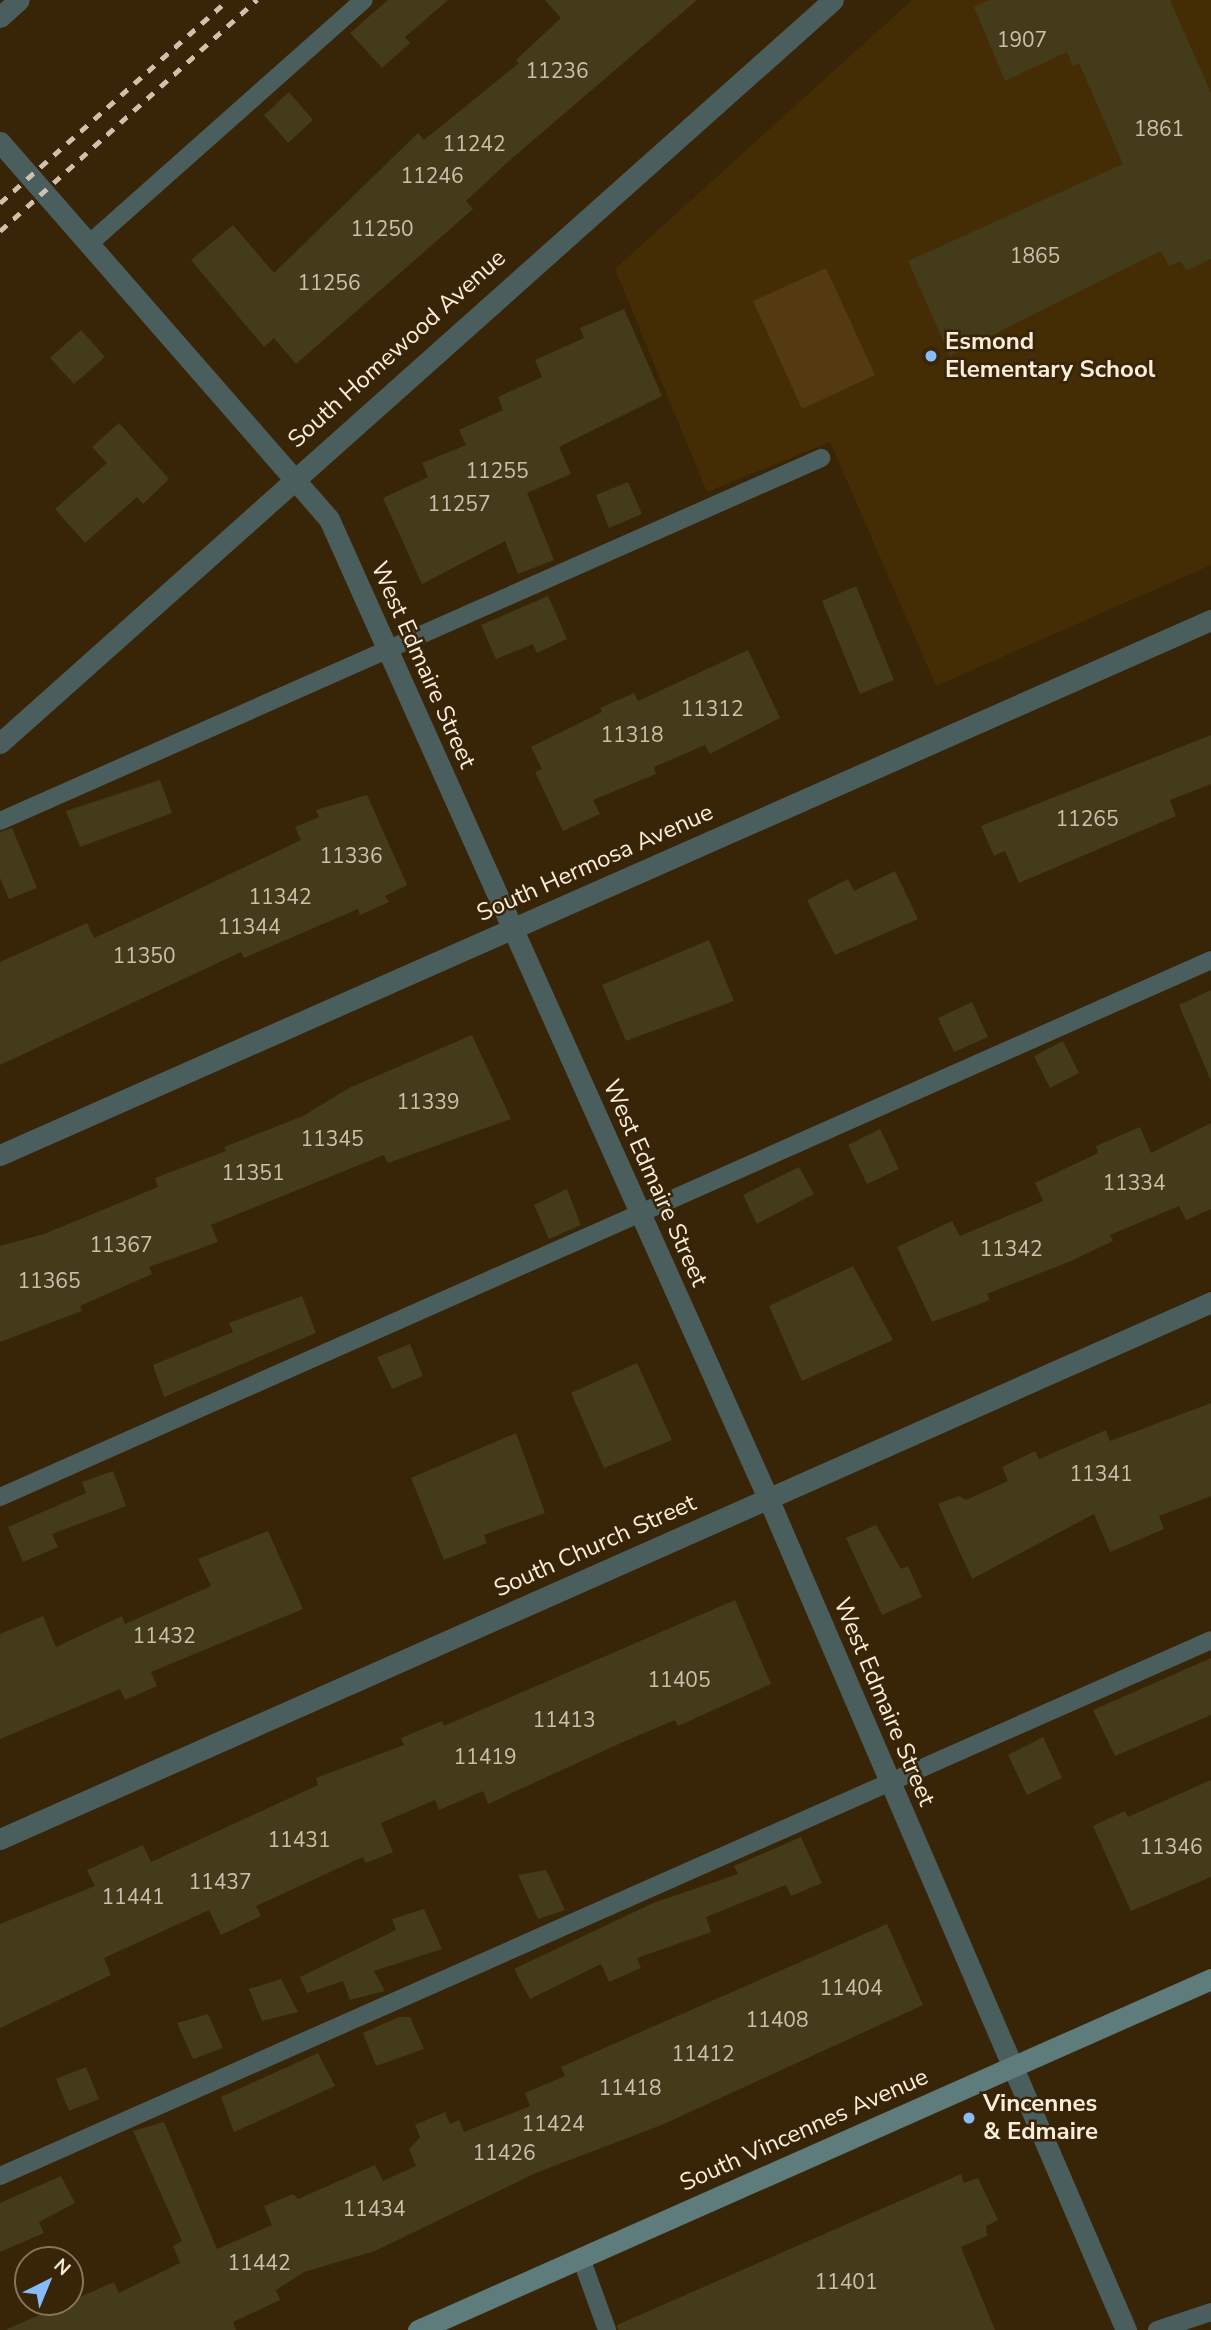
<!DOCTYPE html>
<html>
<head>
<meta charset="utf-8">
<style>
  body { margin:0 }
  #map { position:relative; width:1211px; height:2330px; overflow:hidden; background:#382406; font-family:"Nunito Sans",sans-serif }
  div>[style] { position:absolute }
  .built>* { inset:0; background:#442c04 }
  .green>* { inset:0; background:#543a11 }
  .building>* { inset:0; background:#443b1a }
  .service>* { height:18px; margin:-9px; padding:0 9px; transform-origin:9px; border-radius:9px; background:#4b5e5e }
  .minor>* { height:21px; margin:-10.5px; padding:0 10.5px; transform-origin:10.5px; border-radius:10.5px; background:#4b5e5e }
  .secondary>* { height:21px; margin:-10.5px; padding:0 10.5px; transform-origin:10.5px; border-radius:10.5px; background:#5d7c7b }
  .rail>* { height:5px; margin-top:-2.5px; transform-origin:0; background:repeating-linear-gradient(90deg,#d0c1ad 0 9px,transparent 0 18px) }
  .dots>* { width:19px; height:19px; translate:-50% -50%; box-sizing:border-box; border:4px solid #382406; border-radius:50% }
  span { translate:-50% -50%; white-space:nowrap; text-align:center; line-height:1.15; -webkit-text-stroke:5px #382406; paint-order:stroke }
  .number-label { font-size:21px; color:#ccc0ac }
  .number-label span { -webkit-text-stroke-width:0 }
  .poi-label { font-size:24px; color:#faeddc; font-weight:700 }
  .left { translate:0 -50%; text-align:left }
  .street-label { font-size:24px; color:#faeddc }
  .north { position:absolute; left:14px; top:2246px; width:70px; height:70px; box-sizing:border-box; background:#382406; border:2px solid #86745c; border-radius:50%; rotate:43deg; font-size:19px; font-weight:700; line-height:28px; text-align:center; color:#faeddc }
  .north::after { content:''; display:block; margin:auto; width:24px; height:32px; background:#87bbfb; clip-path:polygon(50% 0,100% 100%,50% 72%,0 100%) }
</style>
</head>
<body>
<div id="map">
  <div class="built">
    <div style="clip-path:polygon(912px 0,1211px 0,1211px 565px,936px 686px,830px 442px,707px 492px,615px 269px)"></div>
  </div>
  <div class="green">
    <div style="clip-path:polygon(826px 268px,875px 375px,802px 409px,753px 301px)"></div>
  </div>
  <div class="building">
    <div style="clip-path:polygon(388px 0,448px 0,405px 37px,410px 43px,382px 68px,350px 33px)"></div>
    <div style="clip-path:polygon(545px 0,697px 0,510px 160px,466px 201px,473px 209px,296px 364px,274px 338px,264px 347px,191px 260px,233px 225px,274px 273px,418px 133px,424px 140px,519px 63px,516px 60px,561px 18px)"></div>
    <div style="clip-path:polygon(989px 0,1170px 0,1211px 93px,1211px 259px,1186px 271px,1181px 261px,1169px 266px,1161px 251px,950px 356px,908px 261px,1123px 164px,1079px 63px,1073px 66px,1067px 52px,1005px 81px,974px 7px)"></div>
    <div style="clip-path:polygon(289px 92px,313px 120px,288px 143px,264px 115px)"></div>
    <div style="clip-path:polygon(624px 309px,662px 396px,559px 447px,571px 474px,527px 493px,554px 560px,518px 574px,505px 541px,422px 584px,383px 498px,428px 477px,422px 463px,466px 445px,459px 430px,503px 410px,498px 397px,542px 377px,535px 360px,584px 338px,580px 328px)"></div>
    <div style="clip-path:polygon(81px 330px,105px 357px,74px 384px,50px 358px)"></div>
    <div style="clip-path:polygon(119px 423px,169px 479px,143px 504px,137px 497px,85px 543px,55px 509px,107px 463px,92px 447px)"></div>
    <div style="clip-path:polygon(628px 482px,642px 514px,609px 528px,596px 495px)"></div>
    <div style="clip-path:polygon(856px 586px,894px 680px,860px 694px,822px 601px)"></div>
    <div style="clip-path:polygon(548px 596px,567px 639px,537px 653px,533px 644px,496px 659px,481px 625px)"></div>
    <div style="clip-path:polygon(748px 650px,780px 718px,710px 754px,705px 745px,654px 767px,656px 774px,593px 800px,600px 814px,563px 831px,535px 772px,542px 769px,531px 747px,602px 712px,600px 708px,634px 693px,638px 701px)"></div>
    <div style="clip-path:polygon(1211px 735px,1211px 784px,1170px 800px,1176px 816px,1019px 883px,1005px 851px,994px 856px,981px 826px)"></div>
    <div style="clip-path:polygon(160px 780px,172px 813px,80px 847px,66px 811px)"></div>
    <div style="clip-path:polygon(367px 795px,407px 885px,385px 896px,389px 902px,360px 915px,358px 909px,244px 958px,241px 952px,0 1065px,0 962px,87px 923px,94px 938px,149px 913px,301px 840px,295px 827px,319px 817px,316px 810px)"></div>
    <div style="clip-path:polygon(12px 828px,37px 888px,9px 899px,0 878px,0 832px)"></div>
    <div style="clip-path:polygon(895px 871px,918px 919px,835px 955px,807px 900px,848px 879px,854px 891px)"></div>
    <div style="clip-path:polygon(709px 940px,734px 1001px,626px 1041px,602px 985px)"></div>
    <div style="clip-path:polygon(1211px 990px,1211px 1081px,1179px 1005px)"></div>
    <div style="clip-path:polygon(972px 1002px,988px 1037px,954px 1052px,938px 1018px)"></div>
    <div style="clip-path:polygon(472px 1035px,511px 1119px,388px 1163px,384px 1155px,211px 1225px,218px 1242px,149px 1267px,152px 1274px,80px 1306px,82px 1311px,0 1342px,0 1246px,44px 1234px,158px 1187px,155px 1178px,226px 1151px,224px 1147px,303px 1116px,349px 1088px)"></div>
    <div style="clip-path:polygon(1063px 1041px,1079px 1073px,1050px 1088px,1034px 1056px)"></div>
    <div style="clip-path:polygon(1211px 1123px,1211px 1209px,1186px 1220px,1179px 1206px,1110px 1235px,1113px 1241px,1071px 1261px,987px 1294px,990px 1300px,932px 1322px,897px 1247px,952px 1221px,960px 1236px,1043px 1201px,1035px 1183px,1098px 1153px,1096px 1146px,1140px 1127px,1151px 1153px)"></div>
    <div style="clip-path:polygon(880px 1129px,899px 1169px,867px 1184px,848px 1145px)"></div>
    <div style="clip-path:polygon(799px 1167px,814px 1194px,757px 1224px,743px 1195px)"></div>
    <div style="clip-path:polygon(567px 1189px,581px 1225px,549px 1239px,534px 1205px)"></div>
    <div style="clip-path:polygon(853px 1266px,893px 1340px,802px 1381px,769px 1306px)"></div>
    <div style="clip-path:polygon(302px 1296px,316px 1333px,164px 1397px,153px 1365px,233px 1332px,229px 1323px)"></div>
    <div style="clip-path:polygon(410px 1344px,423px 1376px,392px 1389px,377px 1357px)"></div>
    <div style="clip-path:polygon(637px 1363px,672px 1440px,604px 1468px,571px 1393px)"></div>
    <div style="clip-path:polygon(1211px 1403px,1211px 1496px,1159px 1516px,1164px 1529px,1110px 1552px,1094px 1514px,972px 1579px,938px 1504px,959px 1496px,966px 1500px,1008px 1481px,1002px 1467px,1035px 1451px,1039px 1459px,1106px 1430px,1110px 1441px)"></div>
    <div style="clip-path:polygon(516px 1433px,545px 1513px,484px 1535px,487px 1543px,444px 1560px,411px 1478px)"></div>
    <div style="clip-path:polygon(113px 1471px,126px 1506px,52px 1534px,58px 1547px,23px 1562px,8px 1527px,86px 1493px,82px 1482px)"></div>
    <div style="clip-path:polygon(876px 1525px,901px 1569px,908px 1566px,922px 1597px,882px 1615px,846px 1538px)"></div>
    <div style="clip-path:polygon(268px 1531px,303px 1609px,151px 1672px,157px 1686px,125px 1700px,120px 1689px,0 1739px,0 1634px,43px 1616px,56px 1647px,122px 1616px,125px 1624px,211px 1586px,198px 1559px)"></div>
    <div style="clip-path:polygon(735px 1600px,771px 1684px,678px 1726px,675px 1720px,623px 1742px,488px 1804px,483px 1791px,439px 1810px,435px 1800px,381px 1823px,393px 1852px,366px 1863px,363px 1857px,256px 1906px,261px 1916px,221px 1935px,209px 1910px,104px 1958px,111px 1975px,0 2028px,0 1924px,95px 1886px,87px 1870px,143px 1845px,151px 1862px,318px 1785px,316px 1778px,404px 1745px,401px 1738px,442px 1721px,444px 1726px)"></div>
    <div style="clip-path:polygon(1211px 1658px,1211px 1715px,1115px 1756px,1093px 1710px)"></div>
    <div style="clip-path:polygon(1043px 1737px,1062px 1778px,1027px 1795px,1008px 1755px)"></div>
    <div style="clip-path:polygon(1211px 1780px,1211px 1877px,1131px 1911px,1093px 1826px,1125px 1811px,1128px 1817px)"></div>
    <div style="clip-path:polygon(801px 1837px,822px 1883px,791px 1896px,786px 1885px,706px 1917px,711px 1932px,637px 1958px,641px 1968px,609px 1982px,601px 1964px,530px 1999px,514px 1969px,653px 1903px,738px 1874px,734px 1866px)"></div>
    <div style="clip-path:polygon(546px 1870px,565px 1910px,538px 1919px,518px 1875px)"></div>
    <div style="clip-path:polygon(424px 1909px,442px 1949px,374px 1971px,385px 1991px,350px 2000px,343px 1981px,307px 1993px,300px 1977px,396px 1930px,392px 1919px)"></div>
    <div style="clip-path:polygon(887px 1924px,923px 2005px,664px 2124px,536px 2173px,375px 2251px,304px 2272px,276px 2290px,280px 2300px,233px 2322px,236px 2330px,5px 2330px,114px 2282px,119px 2293px,180px 2263px,173px 2246px,182px 2241px,133px 2131px,164px 2122px,217px 2249px,272px 2225px,264px 2206px,293px 2194px,298px 2199px,375px 2165px,383px 2181px,416px 2166px,409px 2149px,420px 2137px,415px 2125px,445px 2112px,450px 2124px,459px 2120px,464px 2132px,530px 2106px,525px 2093px,565px 2076px,561px 2067px)"></div>
    <div style="clip-path:polygon(281px 1979px,298px 2012px,262px 2021px,249px 1989px)"></div>
    <div style="clip-path:polygon(208px 2014px,223px 2048px,193px 2059px,177px 2023px)"></div>
    <div style="clip-path:polygon(399px 2017px,410px 2017px,424px 2049px,376px 2066px,363px 2033px)"></div>
    <div style="clip-path:polygon(318px 2053px,335px 2086px,234px 2132px,221px 2097px)"></div>
    <div style="clip-path:polygon(86px 2067px,99px 2099px,69px 2111px,56px 2079px)"></div>
    <div style="clip-path:polygon(961px 2174px,964px 2183px,978px 2178px,998px 2220px,986px 2226px,987px 2236px,961px 2247px,995px 2330px,618px 2330px,617px 2325px)"></div>
    <div style="clip-path:polygon(61px 2176px,75px 2203px,39px 2222px,44px 2233px,0 2252px,0 2203px)"></div>
  </div>
  <div class="service">
    <div style="left:90px;top:243px;width:366px;rotate:-41.6deg"></div>
    <div style="left:0;top:821px;width:898px;rotate:-23.85deg"></div>
    <div style="left:0;top:1497px;width:1325px;rotate:-23.91deg"></div>
    <div style="left:0;top:2176px;width:1324px;rotate:-23.87deg"></div>
    <div style="left:581px;top:2258px;width:77px;rotate:70.1deg"></div>
    <div style="left:1157px;top:2330px;width:57px;rotate:-18.4deg"></div>
  </div>
  <div class="minor">
    <div style="left:0;top:17px;width:25px;rotate:-42deg"></div>
    <div style="left:0;top:142px;width:500px;rotate:48.89deg"></div>
    <div style="left:329px;top:519px;width:1073px;rotate:65.85deg"></div>
    <div style="left:768px;top:1498px;width:906px;rotate:66.72deg"></div>
    <div style="left:0;top:743px;width:1116px;rotate:-41.73deg"></div>
    <div style="left:0;top:1155px;width:1324px;rotate:-23.84deg"></div>
    <div style="left:0;top:1839px;width:1325px;rotate:-23.91deg"></div>
  </div>
  <div class="secondary">
    <div style="left:418px;top:2330px;width:867px;rotate:-23.88deg"></div>
  </div>
  <div class="rail">
    <div style="left:0;top:203px;width:305px;rotate:-41.7deg"></div>
    <div style="left:0;top:231px;width:346px;rotate:-42deg"></div>
  </div>
  <div class="dots">
    <div style="left:931px;top:356px;background:#87bbfb"></div>
    <div style="left:969px;top:2118px;background:#87bbfb"></div>
  </div>
  <div class="number-label">
    <span style="left:1022px;top:40px">1907</span>
    <span style="left:557px;top:71px">11236</span>
    <span style="left:1159px;top:129px">1861</span>
    <span style="left:474px;top:144px">11242</span>
    <span style="left:432px;top:176px">11246</span>
    <span style="left:382px;top:229px">11250</span>
    <span style="left:1035px;top:256px">1865</span>
    <span style="left:329px;top:283px">11256</span>
    <span style="left:497px;top:471px">11255</span>
    <span style="left:459px;top:504px">11257</span>
    <span style="left:712px;top:709px">11312</span>
    <span style="left:632px;top:735px">11318</span>
    <span style="left:1087px;top:819px">11265</span>
    <span style="left:351px;top:856px">11336</span>
    <span style="left:280px;top:897px">11342</span>
    <span style="left:249px;top:927px">11344</span>
    <span style="left:144px;top:956px">11350</span>
    <span style="left:428px;top:1102px">11339</span>
    <span style="left:332px;top:1139px">11345</span>
    <span style="left:253px;top:1173px">11351</span>
    <span style="left:1134px;top:1183px">11334</span>
    <span style="left:121px;top:1245px">11367</span>
    <span style="left:1011px;top:1249px">11342</span>
    <span style="left:49px;top:1281px">11365</span>
    <span style="left:1101px;top:1474px">11341</span>
    <span style="left:164px;top:1636px">11432</span>
    <span style="left:679px;top:1680px">11405</span>
    <span style="left:564px;top:1720px">11413</span>
    <span style="left:485px;top:1757px">11419</span>
    <span style="left:299px;top:1840px">11431</span>
    <span style="left:1171px;top:1847px">11346</span>
    <span style="left:220px;top:1882px">11437</span>
    <span style="left:133px;top:1897px">11441</span>
    <span style="left:851px;top:1988px">11404</span>
    <span style="left:777px;top:2020px">11408</span>
    <span style="left:703px;top:2054px">11412</span>
    <span style="left:630px;top:2088px">11418</span>
    <span style="left:553px;top:2124px">11424</span>
    <span style="left:504px;top:2153px">11426</span>
    <span style="left:374px;top:2209px">11434</span>
    <span style="left:259px;top:2263px">11442</span>
    <span style="left:846px;top:2282px">11401</span>
  </div>
  <div class="poi-label">
    <span class="left" style="left:945px;top:356px">Esmond<br>Elementary School</span>
    <span class="left" style="left:983px;top:2118px">Vincennes<br>&amp; Edmaire</span>
  </div>
  <div class="street-label">
    <span style="left:397px;top:349px;rotate:-42deg">South Homewood Avenue</span>
    <span style="left:423px;top:665px;rotate:66deg">West Edmaire Street</span>
    <span style="left:595px;top:863px;rotate:-24deg">South Hermosa Avenue</span>
    <span style="left:655px;top:1183px;rotate:66deg">West Edmaire Street</span>
    <span style="left:595px;top:1546px;rotate:-24deg">South Church Street</span>
    <span style="left:884px;top:1702px;rotate:67deg">West Edmaire Street</span>
    <span style="left:804px;top:2130px;rotate:-24deg">South Vincennes Avenue</span>
  </div>
  <div class="north">N</div>
</div>
</body>
</html>
